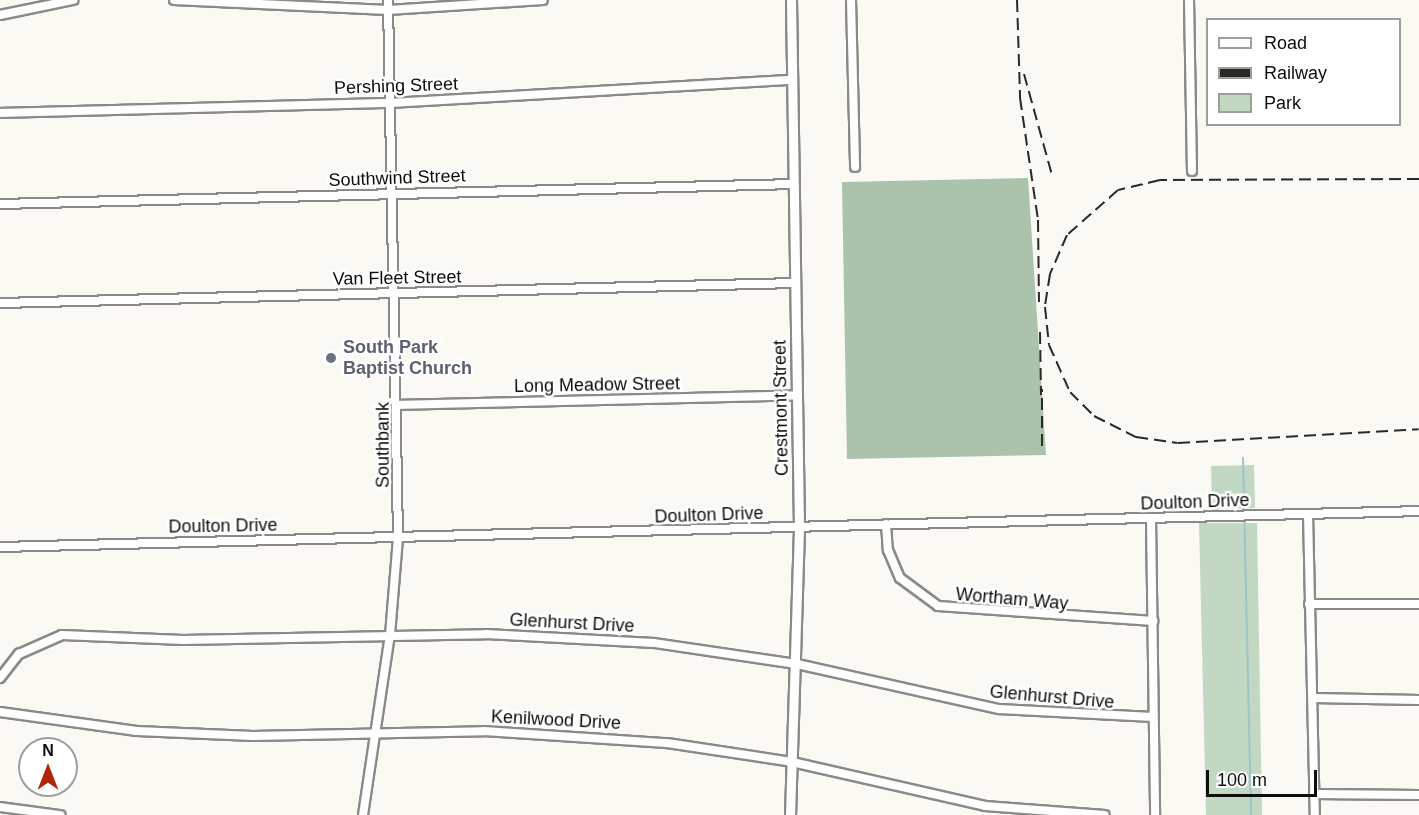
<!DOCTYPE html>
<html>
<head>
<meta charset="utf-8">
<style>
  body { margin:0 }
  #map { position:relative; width:1419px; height:815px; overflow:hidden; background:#faf9f4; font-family:Helvetica,sans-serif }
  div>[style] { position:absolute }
  .green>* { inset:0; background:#c3d8c3 }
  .forest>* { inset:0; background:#abc2ab }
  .stream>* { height:2px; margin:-1px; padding:0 1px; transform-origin:1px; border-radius:1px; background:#9ec4cb }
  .roads { filter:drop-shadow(2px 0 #8b8a86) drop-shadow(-2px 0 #8b8a86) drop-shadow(0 2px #8b8a86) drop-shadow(0 -2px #8b8a86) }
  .minor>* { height:8px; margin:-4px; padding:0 4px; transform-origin:4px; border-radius:4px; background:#fff }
  .tertiary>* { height:9px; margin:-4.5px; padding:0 4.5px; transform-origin:4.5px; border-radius:4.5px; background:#fff }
  .rail>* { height:2px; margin-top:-1px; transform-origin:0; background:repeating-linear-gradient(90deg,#292926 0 12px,transparent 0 18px) }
  .dots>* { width:16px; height:16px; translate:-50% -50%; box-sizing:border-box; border:3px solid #fff; border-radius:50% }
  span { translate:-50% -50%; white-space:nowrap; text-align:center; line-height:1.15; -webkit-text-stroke:5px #fff; paint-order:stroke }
  .street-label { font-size:18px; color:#0d0d0b }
  .worship-label { font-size:18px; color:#5b616d; font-weight:700 }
  .left { translate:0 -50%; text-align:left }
  .legend { position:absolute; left:1206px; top:18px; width:195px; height:108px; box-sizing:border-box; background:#fff; border:2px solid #9e9e9d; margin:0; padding:8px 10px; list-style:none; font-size:18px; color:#0d0d0b }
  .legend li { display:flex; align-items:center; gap:12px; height:30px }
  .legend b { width:30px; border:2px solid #9e9e9d }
  .north { position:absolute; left:18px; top:737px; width:60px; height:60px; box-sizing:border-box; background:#fff; border:2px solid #9e9e9d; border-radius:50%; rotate:0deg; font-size:16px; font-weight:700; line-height:24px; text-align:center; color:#0d0d0b }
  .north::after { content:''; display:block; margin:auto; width:21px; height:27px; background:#b22607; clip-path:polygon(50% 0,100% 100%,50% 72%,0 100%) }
  .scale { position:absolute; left:1206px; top:770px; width:111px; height:27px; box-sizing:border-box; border:3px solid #0d0d0b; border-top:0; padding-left:8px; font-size:18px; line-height:21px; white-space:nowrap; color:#0d0d0b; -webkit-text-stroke:4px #fff; paint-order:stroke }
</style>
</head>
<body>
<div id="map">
  <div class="green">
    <div style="clip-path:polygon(1254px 465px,1255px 508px,1212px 510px,1211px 466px)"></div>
    <div style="clip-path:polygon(1199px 523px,1257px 523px,1262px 815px,1206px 815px)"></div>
  </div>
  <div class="forest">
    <div style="clip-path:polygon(1028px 178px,1046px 455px,847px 459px,842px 182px)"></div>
  </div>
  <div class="stream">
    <div style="left:1243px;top:458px;width:357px;rotate:88.7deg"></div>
  </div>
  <div class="roads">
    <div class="minor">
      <div style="left:174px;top:0;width:214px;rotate:2.7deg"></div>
      <div style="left:388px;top:10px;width:155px;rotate:-3.7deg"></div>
      <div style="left:851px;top:0;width:167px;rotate:88.6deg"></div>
      <div style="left:1189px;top:0;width:171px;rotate:89deg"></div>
      <div style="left:0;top:15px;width:75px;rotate:-11.6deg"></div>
      <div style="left:0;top:113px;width:390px;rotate:-1.5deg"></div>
      <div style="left:390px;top:103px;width:403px;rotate:-3.3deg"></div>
      <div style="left:0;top:204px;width:794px;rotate:-1.44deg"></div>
      <div style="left:0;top:303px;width:795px;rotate:-1.44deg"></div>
      <div style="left:398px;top:405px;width:400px;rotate:-1.4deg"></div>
      <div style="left:1308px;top:514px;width:301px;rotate:88.7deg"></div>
      <div style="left:1151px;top:518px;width:297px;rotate:89.2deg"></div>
      <div style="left:886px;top:524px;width:26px;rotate:86deg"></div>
      <div style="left:888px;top:550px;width:30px;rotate:67deg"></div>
      <div style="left:900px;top:578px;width:47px;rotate:36.4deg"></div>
      <div style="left:938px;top:606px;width:216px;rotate:4deg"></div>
      <div style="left:0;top:547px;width:1419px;rotate:-1.45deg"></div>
      <div style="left:1309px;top:604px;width:110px"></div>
      <div style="left:0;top:678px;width:31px;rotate:-52deg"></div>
      <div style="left:19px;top:654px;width:47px;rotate:-23.8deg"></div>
      <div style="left:62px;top:635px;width:121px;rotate:2.4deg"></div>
      <div style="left:183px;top:640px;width:303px;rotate:-1.1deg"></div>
      <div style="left:486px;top:634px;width:168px;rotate:3.1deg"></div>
      <div style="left:654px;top:643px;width:145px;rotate:8.4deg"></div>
      <div style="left:797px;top:664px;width:207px;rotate:12.6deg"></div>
      <div style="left:999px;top:709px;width:154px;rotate:3deg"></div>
      <div style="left:1313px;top:698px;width:106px;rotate:1.1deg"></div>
      <div style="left:0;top:712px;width:138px;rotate:7.9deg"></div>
      <div style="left:137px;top:731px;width:116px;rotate:2.5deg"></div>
      <div style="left:253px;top:736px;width:231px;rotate:-1.2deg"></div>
      <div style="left:484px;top:731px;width:183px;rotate:3.8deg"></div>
      <div style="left:667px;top:743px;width:126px;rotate:8.6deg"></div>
      <div style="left:792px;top:762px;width:198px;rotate:12.8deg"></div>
      <div style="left:985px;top:806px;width:120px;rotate:4.3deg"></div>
      <div style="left:1314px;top:794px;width:105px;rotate:0.5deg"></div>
      <div style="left:0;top:807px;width:61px;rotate:7.6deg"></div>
      <div style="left:363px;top:815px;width:182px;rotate:-81.5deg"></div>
      <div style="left:390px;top:635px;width:98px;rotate:-85.3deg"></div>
      <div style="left:398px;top:537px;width:537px;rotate:-91.07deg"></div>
    </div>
    <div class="tertiary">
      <div style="left:790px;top:815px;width:288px;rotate:-88.2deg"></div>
      <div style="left:799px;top:527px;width:527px;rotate:-90.87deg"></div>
    </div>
  </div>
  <div class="rail">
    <div style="left:1017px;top:0;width:98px;rotate:88.2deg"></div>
    <div style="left:1020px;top:98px;width:123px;rotate:81.6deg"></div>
    <div style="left:1038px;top:220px;width:82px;rotate:89.3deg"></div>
    <div style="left:1024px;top:74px;width:105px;rotate:74.5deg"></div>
    <div style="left:1419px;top:179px;width:259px;rotate:179.8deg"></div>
    <div style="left:1160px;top:180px;width:43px;rotate:166.6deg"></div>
    <div style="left:1118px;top:190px;width:68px;rotate:138.6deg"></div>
    <div style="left:1067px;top:235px;width:43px;rotate:113.6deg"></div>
    <div style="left:1050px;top:274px;width:33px;rotate:99deg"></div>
    <div style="left:1045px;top:307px;width:38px;rotate:84deg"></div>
    <div style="left:1049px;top:345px;width:51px;rotate:65.9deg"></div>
    <div style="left:1070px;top:392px;width:34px;rotate:45deg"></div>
    <div style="left:1094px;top:416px;width:47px;rotate:26.6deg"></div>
    <div style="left:1136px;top:437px;width:42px;rotate:8.1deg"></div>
    <div style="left:1178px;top:443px;width:241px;rotate:-3.3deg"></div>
    <div style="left:1040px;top:332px;width:63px;rotate:89.1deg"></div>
    <div style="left:1042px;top:446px;width:57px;rotate:-90deg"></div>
  </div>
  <div class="dots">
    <div style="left:331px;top:358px;background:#6b7280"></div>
  </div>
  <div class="street-label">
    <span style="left:396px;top:86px;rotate:-2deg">Pershing Street</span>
    <span style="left:397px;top:178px;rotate:-2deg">Southwind Street</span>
    <span style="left:397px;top:278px;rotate:-1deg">Van Fleet Street</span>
    <span style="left:597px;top:385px;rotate:-1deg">Long Meadow Street</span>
    <span style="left:781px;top:408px;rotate:-91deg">Crestmont Street</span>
    <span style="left:383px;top:445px;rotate:-90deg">Southbank</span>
    <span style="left:1195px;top:502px;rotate:-2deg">Doulton Drive</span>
    <span style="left:709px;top:515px;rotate:-2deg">Doulton Drive</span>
    <span style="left:223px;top:526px;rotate:-1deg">Doulton Drive</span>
    <span style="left:1012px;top:599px;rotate:5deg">Wortham Way</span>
    <span style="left:572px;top:623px;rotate:3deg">Glenhurst Drive</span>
    <span style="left:1052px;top:697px;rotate:5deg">Glenhurst Drive</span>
    <span style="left:556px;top:720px;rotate:3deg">Kenilwood Drive</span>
  </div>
  <div class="worship-label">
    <span class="left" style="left:343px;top:358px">South Park<br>Baptist Church</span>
  </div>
  <ul class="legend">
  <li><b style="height:8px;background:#fff"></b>Road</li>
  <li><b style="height:8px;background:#292926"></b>Railway</li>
  <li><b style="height:16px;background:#c3d8c3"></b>Park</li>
  </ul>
  <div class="north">N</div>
  <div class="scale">100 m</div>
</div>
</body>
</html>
